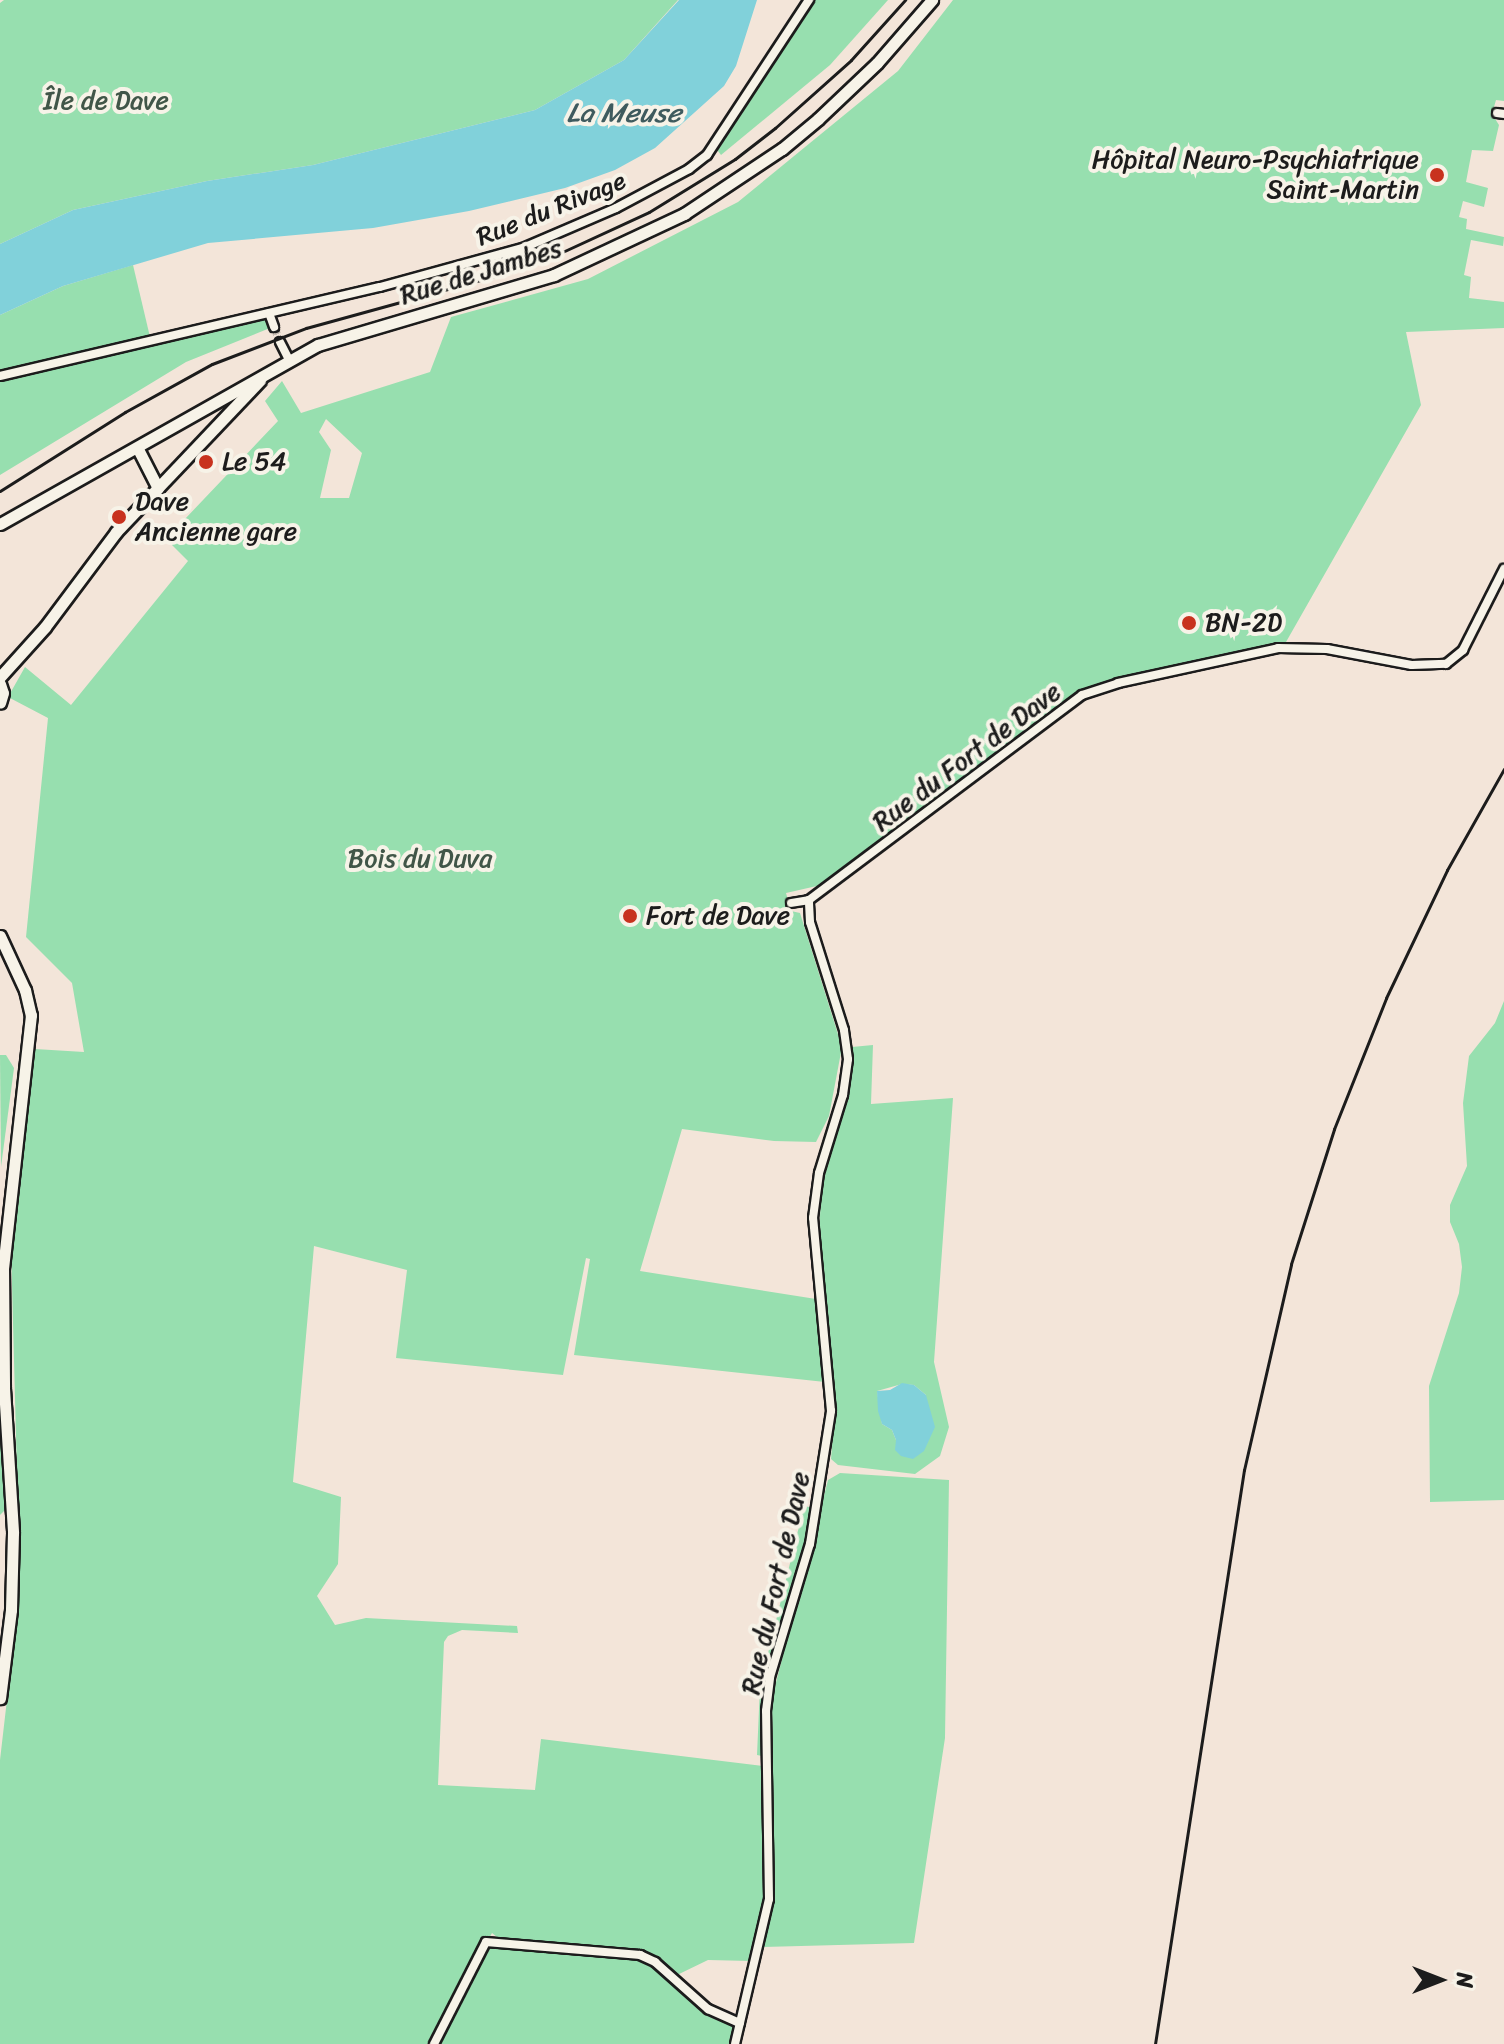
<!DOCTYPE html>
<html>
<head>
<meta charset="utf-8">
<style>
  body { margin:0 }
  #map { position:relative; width:1504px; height:2044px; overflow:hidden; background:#f3e5d9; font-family:Sriracha,sans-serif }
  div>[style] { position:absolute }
  .green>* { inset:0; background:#97dfaf }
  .water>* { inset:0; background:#81d1da }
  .street-tunnel>* { height:8px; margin-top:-4px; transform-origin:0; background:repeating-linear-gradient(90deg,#c8bdb3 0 8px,transparent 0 12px) }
  .roads { filter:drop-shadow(2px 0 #1c1c1c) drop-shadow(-2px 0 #1c1c1c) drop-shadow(0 2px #1c1c1c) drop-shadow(0 -2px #1c1c1c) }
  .street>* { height:8px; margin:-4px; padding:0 4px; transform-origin:4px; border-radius:4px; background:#f7f3e8 }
  .secondary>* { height:11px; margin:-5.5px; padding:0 5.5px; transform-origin:5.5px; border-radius:5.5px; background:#f7f3e8 }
  .rail>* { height:3px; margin:-1.5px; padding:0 1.5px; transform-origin:1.5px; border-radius:1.5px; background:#1c1c1c }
  .dots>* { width:22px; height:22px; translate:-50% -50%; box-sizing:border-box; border:4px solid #f7f3e8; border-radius:50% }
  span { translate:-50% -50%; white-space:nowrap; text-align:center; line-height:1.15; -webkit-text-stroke:8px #f7f3e8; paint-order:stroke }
  .park-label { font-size:26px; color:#415648 }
  .poi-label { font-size:26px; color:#1c1c1c }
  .right { translate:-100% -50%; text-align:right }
  .left { translate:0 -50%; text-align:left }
  .street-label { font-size:26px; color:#1c1c1c }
  .water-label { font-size:28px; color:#3f5b5e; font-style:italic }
  .north { position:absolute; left:1400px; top:1940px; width:80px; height:80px; -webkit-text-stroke:6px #f7f3e8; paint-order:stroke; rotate:90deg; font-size:22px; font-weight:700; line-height:32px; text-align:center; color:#1c1c1c }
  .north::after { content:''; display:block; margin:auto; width:28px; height:36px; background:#1c1c1c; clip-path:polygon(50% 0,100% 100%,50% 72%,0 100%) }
</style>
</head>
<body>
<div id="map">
  <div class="green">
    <div style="clip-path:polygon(4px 0,678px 0,624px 60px,535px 110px,313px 165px,207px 181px,73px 210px,0 244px,0 3px)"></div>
    <div style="clip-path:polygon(804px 0,888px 0,830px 65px,721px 155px,712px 143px)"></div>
    <div style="clip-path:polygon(evenodd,953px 0,1504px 0,1504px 101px,1496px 100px,1492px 114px,1499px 125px,1493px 151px,1472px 150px,1466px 182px,1488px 188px,1484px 207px,1463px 201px,1459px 217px,1467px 219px,1466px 229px,1504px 237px,1503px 246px,1471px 240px,1464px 275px,1471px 277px,1469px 298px,1504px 302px,1504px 328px,1406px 332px,1421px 405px,1286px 642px,1149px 671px,1082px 691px,830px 883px,786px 893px,791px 911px,800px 913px,842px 1047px,829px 1116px,816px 1142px,774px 1141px,682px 1129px,640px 1271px,816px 1299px,825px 1382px,574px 1355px,590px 1259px,586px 1258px,563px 1375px,396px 1358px,407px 1270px,314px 1246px,293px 1482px,341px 1497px,338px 1564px,317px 1596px,335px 1625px,366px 1618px,517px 1626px,518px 1633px,462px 1630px,448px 1636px,444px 1642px,438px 1785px,535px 1790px,541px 1739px,763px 1766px,767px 1898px,751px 1961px,708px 1960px,677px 1975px,662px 1961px,637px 1949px,502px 1941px,492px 1933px,487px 1942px,648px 1958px,703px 2005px,740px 2023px,735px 2044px,0 2044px,0 1760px,20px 1587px,11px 1247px,35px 1049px,84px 1052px,72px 983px,26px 937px,48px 718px,8px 697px,25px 667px,71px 705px,188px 561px,166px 539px,278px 421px,265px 401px,282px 381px,301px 413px,430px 372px,451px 317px,588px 279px,738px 202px,898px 71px,953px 0,326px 419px,362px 453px,349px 498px,320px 498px,331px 450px,319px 432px,326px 419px)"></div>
    <div style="clip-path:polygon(133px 265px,150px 337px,0 372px,0 315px,63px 286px)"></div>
    <div style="clip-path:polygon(266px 318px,270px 328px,186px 362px,0 475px,0 380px)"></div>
    <div style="clip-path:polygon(1504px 1001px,1504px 1500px,1430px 1502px,1429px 1386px,1459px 1293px,1462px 1267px,1459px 1244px,1450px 1222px,1450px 1205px,1467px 1166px,1463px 1103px,1469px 1056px,1495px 1023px)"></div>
    <div style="clip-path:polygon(evenodd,873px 1045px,871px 1104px,953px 1098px,934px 1362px,949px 1427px,940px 1456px,915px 1474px,838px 1465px,831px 1459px,835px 1406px,819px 1244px,821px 1189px,847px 1095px,852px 1047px,873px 1045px,902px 1384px,914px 1385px,926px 1395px,896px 1440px,892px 1430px,882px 1424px,877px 1391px,902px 1384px)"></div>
    <div style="clip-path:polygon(0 1055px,6px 1055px,14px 1068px,1px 1167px)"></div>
    <div style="clip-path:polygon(0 1436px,6px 1509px,0 1515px)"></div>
    <div style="clip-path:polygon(840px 1473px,949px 1480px,945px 1738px,914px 1943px,763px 1947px,774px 1898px,772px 1698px,828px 1480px)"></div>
    <div style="clip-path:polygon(804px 1506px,814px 1508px,766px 1677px,762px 1756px,757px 1755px,760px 1686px)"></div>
  </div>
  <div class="water">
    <div style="clip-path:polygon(679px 0,757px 0,736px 66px,724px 86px,655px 148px,615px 170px,565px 188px,469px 211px,373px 228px,208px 243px,63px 286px,0 315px,0 244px,73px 210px,207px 181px,313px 165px,535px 110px,624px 60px)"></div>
    <div style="clip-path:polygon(902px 1383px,914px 1385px,926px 1395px,935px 1427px,924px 1451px,913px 1459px,901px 1456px,895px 1450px,896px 1440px,892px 1430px,882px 1424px,878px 1411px,877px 1391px,890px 1390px)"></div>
  </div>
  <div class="street-tunnel">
    <div style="left:274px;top:327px;width:16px;rotate:68deg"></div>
  </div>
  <div class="roads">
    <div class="street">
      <div style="left:1497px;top:113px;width:7px;rotate:8deg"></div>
      <div style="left:269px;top:313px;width:15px;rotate:70deg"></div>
      <div style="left:280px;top:342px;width:20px;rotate:63deg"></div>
      <div style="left:0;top:376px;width:390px;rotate:-13.2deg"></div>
      <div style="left:380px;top:287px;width:148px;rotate:-15.3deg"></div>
      <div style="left:523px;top:248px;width:101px;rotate:-23.3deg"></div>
      <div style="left:616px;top:208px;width:83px;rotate:-28.1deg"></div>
      <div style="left:689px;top:169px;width:23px;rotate:-38deg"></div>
      <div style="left:707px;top:155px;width:186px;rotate:-56.7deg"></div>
      <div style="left:791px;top:903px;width:18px;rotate:-9deg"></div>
      <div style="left:434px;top:2044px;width:114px;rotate:-63deg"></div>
      <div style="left:486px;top:1942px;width:155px;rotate:4.8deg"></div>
      <div style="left:640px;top:1955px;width:17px;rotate:25deg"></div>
      <div style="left:655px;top:1962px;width:71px;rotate:41.6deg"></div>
      <div style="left:708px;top:2009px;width:35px;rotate:24deg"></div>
      <div style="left:735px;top:2044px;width:149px;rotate:-76.8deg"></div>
      <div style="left:769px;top:1899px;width:188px;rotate:-90.9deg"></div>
      <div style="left:766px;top:1711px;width:34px;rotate:-83deg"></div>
      <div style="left:770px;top:1677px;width:139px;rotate:-73.3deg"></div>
      <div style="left:810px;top:1544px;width:135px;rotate:-81deg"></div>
      <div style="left:831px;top:1411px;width:194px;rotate:-95.3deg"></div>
      <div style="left:813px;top:1218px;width:45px;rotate:-82.4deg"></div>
      <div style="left:819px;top:1173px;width:82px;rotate:-72.9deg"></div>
      <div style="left:843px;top:1095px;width:36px;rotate:-82deg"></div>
      <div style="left:848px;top:1059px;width:29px;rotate:-98deg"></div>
      <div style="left:844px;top:1030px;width:113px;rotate:-107.5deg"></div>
      <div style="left:810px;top:922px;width:22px;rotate:-93deg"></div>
      <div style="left:809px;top:900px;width:341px;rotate:-36.9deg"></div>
      <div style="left:1082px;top:695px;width:38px;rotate:-18deg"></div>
      <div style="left:1118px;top:683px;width:164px;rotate:-12.3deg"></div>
      <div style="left:1278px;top:648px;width:49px;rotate:1.2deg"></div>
      <div style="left:1327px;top:649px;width:86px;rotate:10.7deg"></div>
      <div style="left:1412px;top:665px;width:34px;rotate:-2deg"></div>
      <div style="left:1446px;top:664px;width:22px;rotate:-39deg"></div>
      <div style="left:1463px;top:650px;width:91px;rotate:-63.2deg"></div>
    </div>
    <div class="secondary">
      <div style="left:138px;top:449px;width:44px;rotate:62.9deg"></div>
      <div style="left:0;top:524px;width:365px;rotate:-29.4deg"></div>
      <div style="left:318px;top:345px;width:246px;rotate:-16.5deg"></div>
      <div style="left:554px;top:275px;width:144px;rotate:-25.1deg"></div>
      <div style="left:684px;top:214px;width:118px;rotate:-33.6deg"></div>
      <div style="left:782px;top:149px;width:47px;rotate:-39.8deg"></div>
      <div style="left:818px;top:119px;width:81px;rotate:-43.5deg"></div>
      <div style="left:877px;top:63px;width:84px;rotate:-48.9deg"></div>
      <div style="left:0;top:677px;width:67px;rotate:-48deg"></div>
      <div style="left:45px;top:627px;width:119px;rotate:-53.2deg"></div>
      <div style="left:116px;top:532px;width:209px;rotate:-46.5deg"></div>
      <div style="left:0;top:684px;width:9px;rotate:72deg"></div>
      <div style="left:3px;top:693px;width:10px;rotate:107deg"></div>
      <div style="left:0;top:936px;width:60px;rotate:65.2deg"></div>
      <div style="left:25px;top:990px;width:26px;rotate:77deg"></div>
      <div style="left:31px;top:1015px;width:254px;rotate:96.3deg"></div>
      <div style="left:3px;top:1267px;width:121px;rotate:89.5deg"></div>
      <div style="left:4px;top:1388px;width:145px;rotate:86.4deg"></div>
      <div style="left:13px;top:1533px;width:77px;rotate:91.5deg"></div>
      <div style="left:11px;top:1610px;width:89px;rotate:97.1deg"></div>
    </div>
  </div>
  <div class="rail">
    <div style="left:0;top:491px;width:148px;rotate:-32.3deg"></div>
    <div style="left:125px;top:412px;width:99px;rotate:-28.9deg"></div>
    <div style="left:212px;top:364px;width:101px;rotate:-21deg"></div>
    <div style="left:306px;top:328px;width:212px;rotate:-15.4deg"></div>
    <div style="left:510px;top:272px;width:51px;rotate:-20.6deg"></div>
    <div style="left:558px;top:254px;width:100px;rotate:-24.8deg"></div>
    <div style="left:649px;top:212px;width:101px;rotate:-31.6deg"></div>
    <div style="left:735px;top:159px;width:51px;rotate:-37.8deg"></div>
    <div style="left:775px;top:128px;width:102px;rotate:-41.8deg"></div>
    <div style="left:851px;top:60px;width:81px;rotate:-48deg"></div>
    <div style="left:1155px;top:2044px;width:581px;rotate:-81.19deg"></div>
    <div style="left:1244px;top:1470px;width:211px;rotate:-77.1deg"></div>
    <div style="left:1291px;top:1264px;width:142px;rotate:-72.3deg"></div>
    <div style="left:1334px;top:1129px;width:141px;rotate:-68.3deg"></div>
    <div style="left:1386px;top:998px;width:142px;rotate:-64.5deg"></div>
    <div style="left:1447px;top:870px;width:116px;rotate:-60.6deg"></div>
  </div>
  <div class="dots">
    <div style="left:1437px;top:175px;background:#c8321e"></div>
    <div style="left:206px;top:462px;background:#c8321e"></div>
    <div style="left:119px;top:517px;background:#c8321e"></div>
    <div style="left:1189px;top:623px;background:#c8321e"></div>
    <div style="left:630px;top:916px;background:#c8321e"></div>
  </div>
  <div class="park-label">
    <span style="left:106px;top:101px">Île de Dave</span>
    <span style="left:420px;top:859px">Bois du Duva</span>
  </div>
  <div class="poi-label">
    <span class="right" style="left:1419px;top:175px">Hôpital Neuro-Psychiatrique<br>Saint-Martin</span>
    <span class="left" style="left:222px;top:462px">Le 54</span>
    <span class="left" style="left:135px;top:517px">Dave<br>Ancienne gare</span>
    <span class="left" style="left:1205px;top:623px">BN-2D</span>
    <span class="left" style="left:646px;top:916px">Fort de Dave</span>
  </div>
  <div class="street-label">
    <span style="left:551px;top:209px;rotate:-22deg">Rue du Rivage</span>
    <span style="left:481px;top:272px;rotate:-17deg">Rue de Jambes</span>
    <span style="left:967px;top:757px;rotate:-37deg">Rue du Fort de Dave</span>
    <span style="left:776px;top:1583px;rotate:-77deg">Rue du Fort de Dave</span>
  </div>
  <div class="water-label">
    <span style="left:624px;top:113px">La Meuse</span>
  </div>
  <div class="north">N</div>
</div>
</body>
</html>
